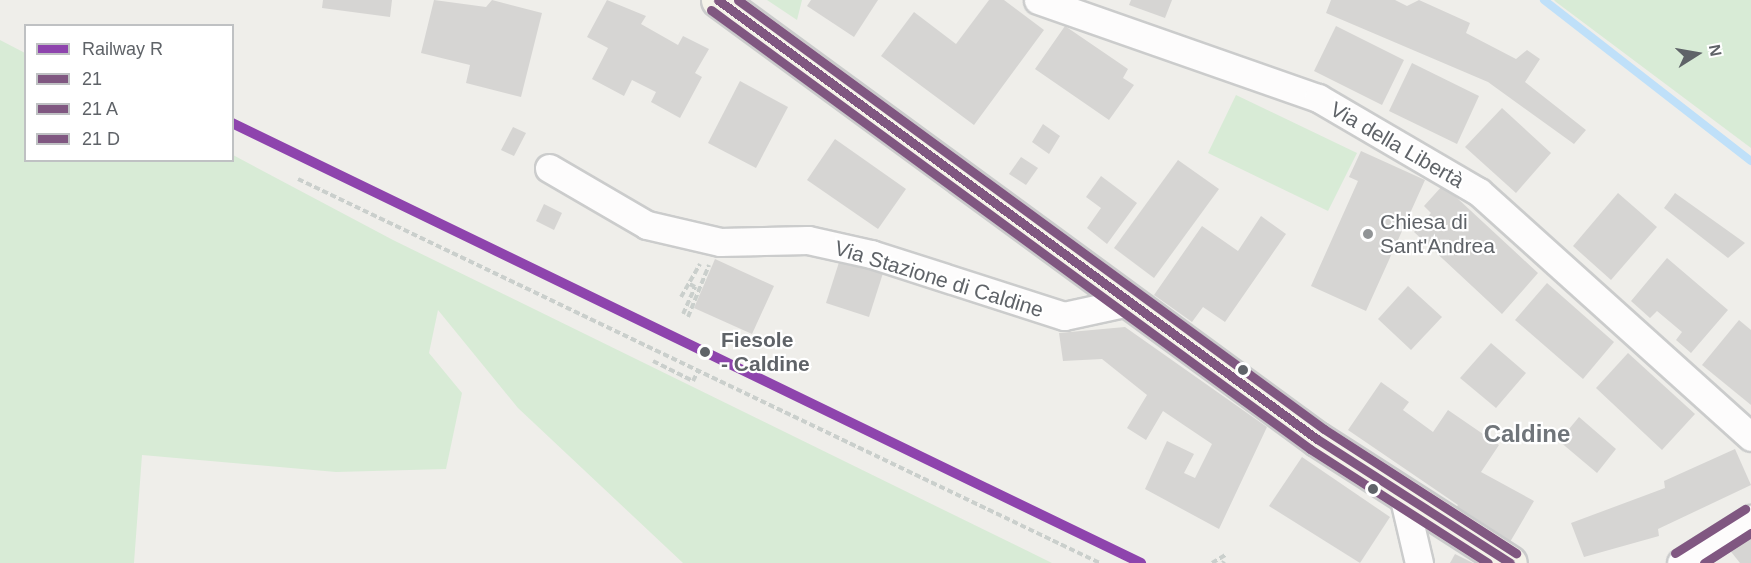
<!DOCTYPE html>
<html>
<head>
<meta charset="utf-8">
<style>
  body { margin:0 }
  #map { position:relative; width:1751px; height:563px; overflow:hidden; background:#efeeea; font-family:Arial,sans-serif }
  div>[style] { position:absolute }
  .green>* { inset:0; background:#d8ebd6 }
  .stream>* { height:8px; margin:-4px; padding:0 4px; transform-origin:4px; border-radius:4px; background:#bfe0f9 }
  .building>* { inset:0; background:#d6d5d3 }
  .path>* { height:4px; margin-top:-2px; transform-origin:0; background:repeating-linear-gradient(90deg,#cacfcc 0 6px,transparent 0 9px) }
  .roads { filter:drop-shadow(2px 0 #cbcccc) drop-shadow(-2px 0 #cbcccc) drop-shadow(0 2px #cbcccc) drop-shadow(0 -2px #cbcccc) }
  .minor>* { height:27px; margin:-13.5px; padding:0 13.5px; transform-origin:13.5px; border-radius:13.5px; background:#fdfcfc }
  .primary>* { height:33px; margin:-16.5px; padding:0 16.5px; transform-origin:16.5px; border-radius:16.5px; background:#f4f2e9 }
  .bus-1>* { height:9px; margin:-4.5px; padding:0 4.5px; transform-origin:4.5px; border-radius:4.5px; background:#805781 }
  .bus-2>* { height:9px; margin:-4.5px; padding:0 4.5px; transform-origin:4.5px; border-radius:4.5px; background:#805781 }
  .bus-3>* { height:9px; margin:-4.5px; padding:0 4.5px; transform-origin:4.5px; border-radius:4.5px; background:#805781 }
  .rail-1>* { height:10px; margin:-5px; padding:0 5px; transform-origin:5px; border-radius:5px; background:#8e44ad }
  .dots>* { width:16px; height:16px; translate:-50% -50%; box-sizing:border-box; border:3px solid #fff; border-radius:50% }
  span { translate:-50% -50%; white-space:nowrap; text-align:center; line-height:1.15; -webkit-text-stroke:4.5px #fff; paint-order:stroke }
  .street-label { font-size:21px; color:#5f6368 }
  .poi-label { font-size:21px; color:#5f6368 }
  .left { translate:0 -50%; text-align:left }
  .stop-label { font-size:21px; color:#5f6368; font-weight:700 }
  .quarter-label { font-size:24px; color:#70757a; font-weight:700 }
  .legend { position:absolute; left:24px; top:24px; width:210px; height:138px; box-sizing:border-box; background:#fff; border:2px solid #bfc1c3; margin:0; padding:8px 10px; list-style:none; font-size:18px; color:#5f6368 }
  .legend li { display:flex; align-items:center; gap:12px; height:30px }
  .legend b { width:30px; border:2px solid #bfc1c3 }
  .north { position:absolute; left:1667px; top:24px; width:60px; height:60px; -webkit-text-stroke:4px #fff; paint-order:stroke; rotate:79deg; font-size:16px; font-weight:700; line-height:24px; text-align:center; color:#5f6368 }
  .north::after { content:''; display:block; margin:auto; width:21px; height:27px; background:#5f6368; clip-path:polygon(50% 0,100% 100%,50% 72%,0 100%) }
</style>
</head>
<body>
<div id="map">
  <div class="green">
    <div style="clip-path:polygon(767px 0,802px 0,797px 20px)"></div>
    <div style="clip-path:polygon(1554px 0,1751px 0,1751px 148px,1556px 2px)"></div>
    <div style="clip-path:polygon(0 40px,25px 53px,26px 160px,232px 160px,233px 155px,393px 240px,1052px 563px,683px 563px,518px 408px,438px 310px,429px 353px,462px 393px,446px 469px,336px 472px,142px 455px,134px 563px,0 563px)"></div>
    <div style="clip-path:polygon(1236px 95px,1357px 153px,1328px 211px,1208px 153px)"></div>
  </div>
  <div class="stream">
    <div style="left:1544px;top:0;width:262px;rotate:37.9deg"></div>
  </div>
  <div class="building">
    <div style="clip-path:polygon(323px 0,392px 0,390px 17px,322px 8px)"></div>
    <div style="clip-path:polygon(434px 0,486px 7px,492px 0,542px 13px,521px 97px,466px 83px,470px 65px,421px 53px)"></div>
    <div style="clip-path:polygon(607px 0,646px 16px,641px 24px,678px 45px,683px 36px,709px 49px,695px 73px,702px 77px,680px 118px,651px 102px,656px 92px,632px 80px,624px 96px,592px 79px,608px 48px,587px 37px)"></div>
    <div style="clip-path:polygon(811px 0,878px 0,854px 37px,807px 6px)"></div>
    <div style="clip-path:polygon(989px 0,1004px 0,1044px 30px,974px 125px,881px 56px,914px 12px,956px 44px)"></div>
    <div style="clip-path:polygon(1131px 0,1172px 0,1165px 18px,1129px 5px)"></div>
    <div style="clip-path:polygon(1331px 0,1395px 0,1407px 6px,1419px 0,1470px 23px,1466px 33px,1516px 59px,1527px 50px,1540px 59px,1525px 82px,1586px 130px,1574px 144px,1488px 82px,1326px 13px)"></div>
    <div style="clip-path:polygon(1065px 26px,1128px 69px,1123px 78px,1134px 85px,1109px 120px,1035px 69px)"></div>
    <div style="clip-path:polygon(1336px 26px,1404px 60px,1382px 105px,1314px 71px)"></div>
    <div style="clip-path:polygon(1412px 63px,1479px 96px,1457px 144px,1389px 111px)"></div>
    <div style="clip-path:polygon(740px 81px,788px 107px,756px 168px,708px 143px)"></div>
    <div style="clip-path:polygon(1502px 108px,1551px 153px,1516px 193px,1465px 147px)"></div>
    <div style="clip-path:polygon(1043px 124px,1060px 136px,1049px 154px,1032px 142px)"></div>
    <div style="clip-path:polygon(513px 127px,526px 133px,514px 156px,501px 150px)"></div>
    <div style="clip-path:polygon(835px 139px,906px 189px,878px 229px,807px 180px)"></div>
    <div style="clip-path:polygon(1361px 151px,1425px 180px,1366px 311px,1311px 286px,1358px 181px,1349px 177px)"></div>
    <div style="clip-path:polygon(1021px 157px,1038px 168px,1026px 185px,1009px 174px)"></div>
    <div style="clip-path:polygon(1178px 160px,1219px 189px,1154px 278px,1114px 248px)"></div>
    <div style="clip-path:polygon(1101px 176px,1137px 203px,1107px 244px,1087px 228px,1101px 208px,1086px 197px)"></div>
    <div style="clip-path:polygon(1443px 185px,1538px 273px,1502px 314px,1414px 232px,1431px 213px,1424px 206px)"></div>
    <div style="clip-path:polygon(1618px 193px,1657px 227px,1611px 280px,1573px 246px)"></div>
    <div style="clip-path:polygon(1675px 193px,1745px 243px,1728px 258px,1664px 208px)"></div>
    <div style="clip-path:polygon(544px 204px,562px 213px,554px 230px,536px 221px)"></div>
    <div style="clip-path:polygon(1261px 216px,1286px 234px,1225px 322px,1203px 307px,1192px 322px,1154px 295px,1202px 226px,1238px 251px)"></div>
    <div style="clip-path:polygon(841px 256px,884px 270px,869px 317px,826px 303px)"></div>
    <div style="clip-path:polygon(1667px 258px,1728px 310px,1691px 353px,1676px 340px,1682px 332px,1657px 311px,1650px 318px,1631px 301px)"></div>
    <div style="clip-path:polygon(715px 259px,774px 286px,752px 334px,694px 308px)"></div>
    <div style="clip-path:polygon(1547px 283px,1614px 342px,1583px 379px,1515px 320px)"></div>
    <div style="clip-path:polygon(1408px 286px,1442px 317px,1411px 350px,1378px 319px)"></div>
    <div style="clip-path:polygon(1739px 320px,1751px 330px,1751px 405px,1702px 365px)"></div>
    <div style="clip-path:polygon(1125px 327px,1267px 427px,1219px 529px,1145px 489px,1167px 441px,1194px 454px,1184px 473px,1195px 478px,1212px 444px,1163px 411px,1146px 440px,1127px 428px,1147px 395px,1102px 359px,1063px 361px,1059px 333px)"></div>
    <div style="clip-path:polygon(1491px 343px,1526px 373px,1496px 408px,1460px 378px)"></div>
    <div style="clip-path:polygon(1628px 353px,1695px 414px,1662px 450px,1596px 388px)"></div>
    <div style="clip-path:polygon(1381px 382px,1409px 402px,1403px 410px,1433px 432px,1448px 410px,1499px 445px,1481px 472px,1534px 501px,1510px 542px,1454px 510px,1458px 505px,1348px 430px)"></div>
    <div style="clip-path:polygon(1579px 417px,1616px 449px,1597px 473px,1559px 441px)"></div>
    <div style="clip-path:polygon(1735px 449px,1751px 485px,1658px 529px,1659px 536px,1584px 557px,1571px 523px,1665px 488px,1664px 481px)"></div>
    <div style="clip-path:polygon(1302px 457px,1390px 517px,1360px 563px,1269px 506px)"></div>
    <div style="clip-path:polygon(1751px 533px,1751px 563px,1740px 563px,1728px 548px)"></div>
    <div style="clip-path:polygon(1455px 554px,1473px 563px,1450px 563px)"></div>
  </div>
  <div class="path">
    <div style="left:298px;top:179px;width:889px;rotate:25.59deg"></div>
    <div style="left:681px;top:297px;width:38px;rotate:-60deg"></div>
    <div style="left:683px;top:314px;width:30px;rotate:-66deg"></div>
    <div style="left:695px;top:287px;width:8px;rotate:-150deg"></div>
    <div style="left:688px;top:317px;width:56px;rotate:-68deg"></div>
    <div style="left:653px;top:361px;width:45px;rotate:26.6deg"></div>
    <div style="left:693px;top:381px;width:11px;rotate:-63deg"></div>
    <div style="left:1212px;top:563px;width:17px;rotate:-31deg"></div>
    <div style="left:1223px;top:563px;width:2px;rotate:-63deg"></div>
  </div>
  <div class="roads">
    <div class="minor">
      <div style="left:1038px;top:0;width:297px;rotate:19.3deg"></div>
      <div style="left:1318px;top:98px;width:186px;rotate:30.3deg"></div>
      <div style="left:1479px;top:192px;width:366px;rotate:42deg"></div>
      <div style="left:549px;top:168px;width:113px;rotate:30.2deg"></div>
      <div style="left:647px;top:225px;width:75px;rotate:13.1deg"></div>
      <div style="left:720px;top:242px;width:88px;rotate:-1.3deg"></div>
      <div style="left:808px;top:240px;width:65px;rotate:12.5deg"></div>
      <div style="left:871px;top:254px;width:203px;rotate:17.8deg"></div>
      <div style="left:1064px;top:316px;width:66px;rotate:-12.3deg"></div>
      <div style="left:1404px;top:499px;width:66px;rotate:76.8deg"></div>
      <div style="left:1681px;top:563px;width:83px;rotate:-32.2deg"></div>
    </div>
    <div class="primary">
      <div style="left:718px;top:0;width:743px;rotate:36.24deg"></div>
      <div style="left:1317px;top:439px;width:229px;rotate:32.7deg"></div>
    </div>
  </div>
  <div class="bus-1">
    <div style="left:718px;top:0;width:743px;rotate:36.24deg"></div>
    <div style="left:1317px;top:439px;width:229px;rotate:32.7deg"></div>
  </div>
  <div class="bus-2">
    <div style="left:711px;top:10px;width:743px;rotate:36.24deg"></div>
    <div style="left:1310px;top:449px;width:211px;rotate:32.6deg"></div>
    <div style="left:1704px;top:563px;width:56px;rotate:-32.6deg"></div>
  </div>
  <div class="bus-3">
    <div style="left:738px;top:0;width:726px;rotate:36.21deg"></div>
    <div style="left:1324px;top:429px;width:229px;rotate:32.9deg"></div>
    <div style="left:1675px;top:553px;width:83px;rotate:-32.2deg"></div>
  </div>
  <div class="rail-1">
    <div style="left:232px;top:123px;width:1010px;rotate:25.83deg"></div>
  </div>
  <div class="dots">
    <div style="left:1368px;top:234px;background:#919496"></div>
    <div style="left:705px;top:352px;background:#5f6368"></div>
    <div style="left:1243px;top:370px;background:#5f6368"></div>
    <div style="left:1373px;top:489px;background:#5f6368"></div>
  </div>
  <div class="street-label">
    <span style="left:1397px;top:145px;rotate:30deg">Via della Libertà</span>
    <span style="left:939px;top:279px;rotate:17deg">Via Stazione di Caldine</span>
  </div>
  <div class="poi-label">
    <span class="left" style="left:1380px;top:234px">Chiesa di<br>Sant'Andrea</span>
  </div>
  <div class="stop-label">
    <span class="left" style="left:721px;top:352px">Fiesole<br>- Caldine</span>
  </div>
  <div class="quarter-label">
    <span style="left:1527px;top:434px">Caldine</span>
  </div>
  <ul class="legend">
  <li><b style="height:8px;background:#8e44ad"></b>Railway R</li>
  <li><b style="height:8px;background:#805781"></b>21</li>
  <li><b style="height:8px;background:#805781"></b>21 A</li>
  <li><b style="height:8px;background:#805781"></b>21 D</li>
  </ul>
  <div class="north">N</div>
</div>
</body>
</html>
